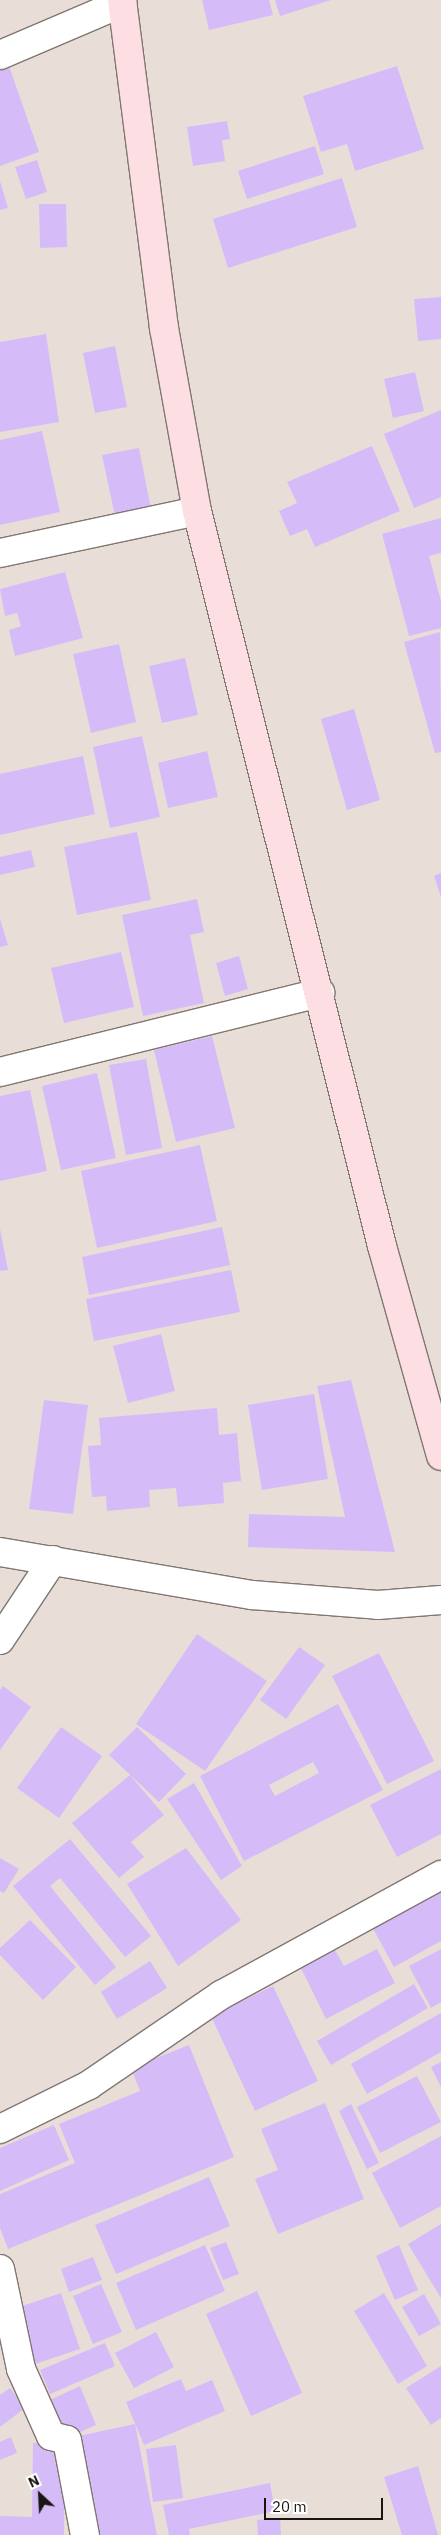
<!DOCTYPE html>
<html>
<head>
<meta charset="utf-8">
<style>
  body { margin:0 }
  #map { position:relative; width:441px; height:2535px; overflow:hidden; background:#e9ddd8; font-family:"IBM Plex Sans",sans-serif }
  div>[style] { position:absolute }
  .building>* { inset:0; background:#d5bcf8 }
  .roads { filter:drop-shadow(1px 0 #817671) drop-shadow(-1px 0 #817671) drop-shadow(0 1px #817671) drop-shadow(0 -1px #817671) }
  .street>* { height:28px; margin:-14px; padding:0 14px; transform-origin:14px; border-radius:14px; background:#fff }
  .secondary>* { height:28px; margin:-14px; padding:0 14px; transform-origin:14px; border-radius:14px; background:#fcdee3 }
  span { translate:-50% -50%; white-space:nowrap; text-align:center; line-height:1.15; -webkit-text-stroke:4px #fff; paint-order:stroke }
  .north { position:absolute; left:15px; top:2470px; width:50px; height:50px; -webkit-text-stroke:4px #fff; paint-order:stroke; rotate:335deg; font-size:14px; font-weight:700; line-height:20px; text-align:center; color:#191513 }
  .north::after { content:''; display:block; margin:auto; width:18px; height:22px; background:#191513; clip-path:polygon(50% 0,100% 100%,50% 72%,0 100%) }
  .scale { position:absolute; left:264px; top:2498px; width:119px; height:22px; box-sizing:border-box; border:2px solid #191513; border-top:0; padding-left:6px; font-size:15px; line-height:18px; white-space:nowrap; color:#191513; -webkit-text-stroke:4px #fff; paint-order:stroke }
</style>
</head>
<body>
<div id="map">
  <div class="building">
    <div style="clip-path:polygon(202px 0,269px 0,273px 15px,209px 30px)"></div>
    <div style="clip-path:polygon(275px 0,331px 0,280px 16px)"></div>
    <div style="clip-path:polygon(9px 66px,39px 152px,0 166px,0 69px)"></div>
    <div style="clip-path:polygon(397px 66px,424px 149px,355px 171px,347px 144px,321px 152px,303px 96px)"></div>
    <div style="clip-path:polygon(227px 121px,230px 139px,222px 140px,225px 161px,193px 166px,187px 127px)"></div>
    <div style="clip-path:polygon(315px 146px,324px 174px,247px 199px,238px 171px)"></div>
    <div style="clip-path:polygon(37px 160px,47px 192px,26px 199px,15px 167px)"></div>
    <div style="clip-path:polygon(342px 178px,357px 227px,228px 268px,213px 219px)"></div>
    <div style="clip-path:polygon(0 181px,8px 208px,0 210px)"></div>
    <div style="clip-path:polygon(39px 204px,66px 204px,67px 247px,40px 248px)"></div>
    <div style="clip-path:polygon(441px 297px,441px 339px,418px 341px,414px 299px)"></div>
    <div style="clip-path:polygon(46px 334px,59px 422px,0 432px,0 342px)"></div>
    <div style="clip-path:polygon(115px 346px,127px 407px,95px 413px,83px 353px)"></div>
    <div style="clip-path:polygon(415px 372px,424px 411px,393px 418px,384px 379px)"></div>
    <div style="clip-path:polygon(441px 410px,441px 497px,414px 508px,384px 434px)"></div>
    <div style="clip-path:polygon(42px 431px,60px 512px,0 525px,0 440px)"></div>
    <div style="clip-path:polygon(372px 446px,400px 511px,315px 547px,307px 529px,290px 536px,279px 511px,297px 503px,287px 482px)"></div>
    <div style="clip-path:polygon(139px 448px,151px 509px,115px 516px,102px 455px)"></div>
    <div style="clip-path:polygon(441px 518px,441px 553px,429px 556px,441px 601px,441px 628px,409px 636px,382px 534px)"></div>
    <div style="clip-path:polygon(65px 572px,83px 638px,15px 656px,9px 630px,21px 626px,17px 613px,5px 616px,0 589px)"></div>
    <div style="clip-path:polygon(440px 632px,441px 752px,435px 753px,404px 642px)"></div>
    <div style="clip-path:polygon(119px 644px,136px 722px,91px 733px,73px 654px)"></div>
    <div style="clip-path:polygon(185px 658px,198px 715px,162px 723px,149px 666px)"></div>
    <div style="clip-path:polygon(354px 709px,380px 800px,347px 810px,321px 719px)"></div>
    <div style="clip-path:polygon(142px 736px,160px 817px,110px 828px,93px 747px)"></div>
    <div style="clip-path:polygon(207px 751px,218px 797px,168px 808px,158px 763px)"></div>
    <div style="clip-path:polygon(83px 756px,95px 814px,0 835px,0 774px)"></div>
    <div style="clip-path:polygon(137px 832px,151px 900px,77px 915px,64px 847px)"></div>
    <div style="clip-path:polygon(31px 850px,35px 867px,0 875px,0 857px)"></div>
    <div style="clip-path:polygon(441px 873px,441px 897px,434px 876px)"></div>
    <div style="clip-path:polygon(197px 899px,204px 932px,190px 935px,204px 1003px,143px 1016px,122px 915px)"></div>
    <div style="clip-path:polygon(0 919px,8px 945px,0 947px)"></div>
    <div style="clip-path:polygon(121px 952px,134px 1007px,64px 1023px,51px 968px)"></div>
    <div style="clip-path:polygon(239px 956px,248px 989px,225px 996px,216px 963px)"></div>
    <div style="clip-path:polygon(212px 1036px,235px 1128px,176px 1142px,154px 1050px)"></div>
    <div style="clip-path:polygon(146px 1059px,162px 1148px,126px 1155px,109px 1065px)"></div>
    <div style="clip-path:polygon(97px 1073px,116px 1158px,61px 1170px,42px 1086px)"></div>
    <div style="clip-path:polygon(30px 1090px,47px 1171px,0 1181px,0 1096px)"></div>
    <div style="clip-path:polygon(200px 1145px,217px 1221px,97px 1248px,81px 1171px)"></div>
    <div style="clip-path:polygon(222px 1227px,230px 1265px,89px 1295px,82px 1257px)"></div>
    <div style="clip-path:polygon(0 1229px,8px 1270px,0 1271px)"></div>
    <div style="clip-path:polygon(231px 1270px,240px 1312px,94px 1341px,86px 1299px)"></div>
    <div style="clip-path:polygon(161px 1334px,175px 1391px,128px 1403px,113px 1346px)"></div>
    <div style="clip-path:polygon(351px 1380px,395px 1552px,248px 1547px,249px 1514px,345px 1517px,317px 1386px)"></div>
    <div style="clip-path:polygon(314px 1394px,328px 1479px,262px 1490px,248px 1405px)"></div>
    <div style="clip-path:polygon(44px 1400px,88px 1405px,73px 1514px,29px 1509px)"></div>
    <div style="clip-path:polygon(217px 1408px,219px 1435px,237px 1433px,241px 1481px,223px 1483px,224px 1503px,178px 1507px,176px 1488px,149px 1490px,150px 1507px,107px 1511px,106px 1496px,92px 1497px,88px 1446px,101px 1445px,99px 1418px)"></div>
    <div style="clip-path:polygon(197px 1634px,267px 1681px,205px 1771px,136px 1724px)"></div>
    <div style="clip-path:polygon(299px 1647px,325px 1665px,286px 1719px,260px 1700px)"></div>
    <div style="clip-path:polygon(379px 1653px,434px 1761px,387px 1784px,332px 1676px)"></div>
    <div style="clip-path:polygon(3px 1686px,31px 1707px,0 1750px,0 1690px)"></div>
    <div style="clip-path:polygon(evenodd,338px 1704px,383px 1790px,244px 1861px,200px 1776px,338px 1704px,313px 1762px,319px 1773px,275px 1796px,269px 1785px,313px 1762px)"></div>
    <div style="clip-path:polygon(61px 1727px,102px 1756px,59px 1818px,17px 1788px)"></div>
    <div style="clip-path:polygon(137px 1727px,186px 1774px,159px 1802px,109px 1755px)"></div>
    <div style="clip-path:polygon(441px 1769px,441px 1834px,397px 1857px,370px 1805px)"></div>
    <div style="clip-path:polygon(130px 1775px,164px 1815px,131px 1842px,144px 1857px,119px 1878px,72px 1823px)"></div>
    <div style="clip-path:polygon(194px 1783px,242px 1866px,221px 1880px,167px 1799px)"></div>
    <div style="clip-path:polygon(70px 1839px,151px 1936px,125px 1957px,60px 1878px,50px 1886px,116px 1967px,95px 1985px,13px 1886px)"></div>
    <div style="clip-path:polygon(186px 1848px,241px 1920px,178px 1966px,127px 1884px)"></div>
    <div style="clip-path:polygon(0 1858px,19px 1869px,4px 1893px,0 1891px)"></div>
    <div style="clip-path:polygon(441px 1887px,441px 1941px,394px 1967px,371px 1925px)"></div>
    <div style="clip-path:polygon(30px 1920px,76px 1967px,43px 2000px,0 1955px,0 1948px)"></div>
    <div style="clip-path:polygon(377px 1949px,395px 1983px,326px 2019px,301px 1968px,335px 1950px,344px 1966px)"></div>
    <div style="clip-path:polygon(441px 1949px,441px 2002px,431px 2008px,409px 1966px)"></div>
    <div style="clip-path:polygon(150px 1961px,167px 1988px,117px 2019px,101px 1992px)"></div>
    <div style="clip-path:polygon(414px 1984px,428px 2008px,331px 2065px,317px 2041px)"></div>
    <div style="clip-path:polygon(273px 1986px,318px 2081px,255px 2111px,211px 2016px)"></div>
    <div style="clip-path:polygon(441px 2013px,441px 2052px,367px 2094px,351px 2064px)"></div>
    <div style="clip-path:polygon(189px 2045px,234px 2157px,8px 2249px,0 2228px,0 2194px,75px 2163px,59px 2124px,140px 2091px,131px 2068px)"></div>
    <div style="clip-path:polygon(441px 2062px,441px 2087px,431px 2067px)"></div>
    <div style="clip-path:polygon(417px 2076px,441px 2122px,380px 2153px,357px 2107px)"></div>
    <div style="clip-path:polygon(325px 2103px,364px 2199px,278px 2234px,255px 2179px,278px 2170px,261px 2129px)"></div>
    <div style="clip-path:polygon(351px 2104px,379px 2163px,367px 2169px,339px 2111px)"></div>
    <div style="clip-path:polygon(54px 2125px,69px 2160px,0 2191px,0 2148px)"></div>
    <div style="clip-path:polygon(441px 2136px,441px 2206px,400px 2228px,372px 2173px)"></div>
    <div style="clip-path:polygon(209px 2177px,230px 2226px,116px 2274px,95px 2225px)"></div>
    <div style="clip-path:polygon(441px 2224px,441px 2298px,408px 2244px)"></div>
    <div style="clip-path:polygon(226px 2242px,239px 2274px,223px 2280px,210px 2248px)"></div>
    <div style="clip-path:polygon(205px 2245px,225px 2291px,136px 2330px,116px 2283px)"></div>
    <div style="clip-path:polygon(399px 2245px,418px 2290px,395px 2300px,376px 2256px)"></div>
    <div style="clip-path:polygon(93px 2257px,102px 2280px,69px 2292px,61px 2269px)"></div>
    <div style="clip-path:polygon(101px 2284px,122px 2332px,93px 2344px,73px 2296px)"></div>
    <div style="clip-path:polygon(257px 2291px,302px 2393px,251px 2416px,206px 2314px)"></div>
    <div style="clip-path:polygon(61px 2293px,80px 2349px,29px 2366px,10px 2310px)"></div>
    <div style="clip-path:polygon(384px 2293px,427px 2366px,398px 2384px,354px 2311px)"></div>
    <div style="clip-path:polygon(424px 2294px,441px 2324px,419px 2336px,402px 2307px)"></div>
    <div style="clip-path:polygon(156px 2332px,174px 2367px,134px 2388px,115px 2353px)"></div>
    <div style="clip-path:polygon(105px 2343px,115px 2366px,50px 2394px,40px 2370px)"></div>
    <div style="clip-path:polygon(441px 2366px,441px 2418px,431px 2425px,406px 2388px)"></div>
    <div style="clip-path:polygon(181px 2379px,186px 2391px,212px 2380px,225px 2411px,144px 2445px,126px 2402px)"></div>
    <div style="clip-path:polygon(80px 2386px,96px 2425px,67px 2438px,50px 2400px)"></div>
    <div style="clip-path:polygon(10px 2388px,25px 2408px,0 2427px,0 2395px)"></div>
    <div style="clip-path:polygon(135px 2424px,157px 2535px,93px 2535px,74px 2437px)"></div>
    <div style="clip-path:polygon(11px 2437px,17px 2453px,0 2460px,0 2442px)"></div>
    <div style="clip-path:polygon(33px 2443px,65px 2443px,64px 2535px,0 2535px,0 2516px,32px 2517px)"></div>
    <div style="clip-path:polygon(176px 2445px,183px 2498px,153px 2502px,146px 2449px)"></div>
    <div style="clip-path:polygon(418px 2466px,438px 2535px,402px 2535px,384px 2477px)"></div>
    <div style="clip-path:polygon(270px 2483px,275px 2511px,189px 2529px,190px 2535px,169px 2535px,163px 2505px)"></div>
    <div style="clip-path:polygon(280px 2518px,281px 2535px,258px 2535px,257px 2520px)"></div>
  </div>
  <div class="roads">
    <div class="street">
      <div style="left:0;top:55px;width:133px;rotate:-23.1deg"></div>
      <div style="left:0;top:553px;width:201px;rotate:-12deg"></div>
      <div style="left:0;top:1072px;width:330px;rotate:-13.9deg"></div>
      <div style="left:0;top:1552px;width:256px;rotate:9.7deg"></div>
      <div style="left:252px;top:1595px;width:126px;rotate:4.5deg"></div>
      <div style="left:378px;top:1605px;width:63px;rotate:-4.5deg"></div>
      <div style="left:0;top:1640px;width:96px;rotate:-56.5deg"></div>
      <div style="left:0;top:2129px;width:99px;rotate:-26.3deg"></div>
      <div style="left:89px;top:2085px;width:160px;rotate:-34.3deg"></div>
      <div style="left:221px;top:1995px;width:251px;rotate:-28.6deg"></div>
      <div style="left:0;top:2269px;width:102px;rotate:78.1deg"></div>
      <div style="left:21px;top:2369px;width:73px;rotate:65.9deg"></div>
      <div style="left:51px;top:2436px;width:16px;rotate:14deg"></div>
      <div style="left:67px;top:2440px;width:97px;rotate:79.3deg"></div>
    </div>
    <div class="secondary">
      <div style="left:122px;top:0;width:331px;rotate:82.7deg"></div>
      <div style="left:164px;top:328px;width:186px;rotate:79.8deg"></div>
      <div style="left:197px;top:511px;width:758px;rotate:75.87deg"></div>
      <div style="left:382px;top:1246px;width:218px;rotate:74.3deg"></div>
    </div>
  </div>
  <div class="north">N</div>
  <div class="scale">20 m</div>
</div>
</body>
</html>
